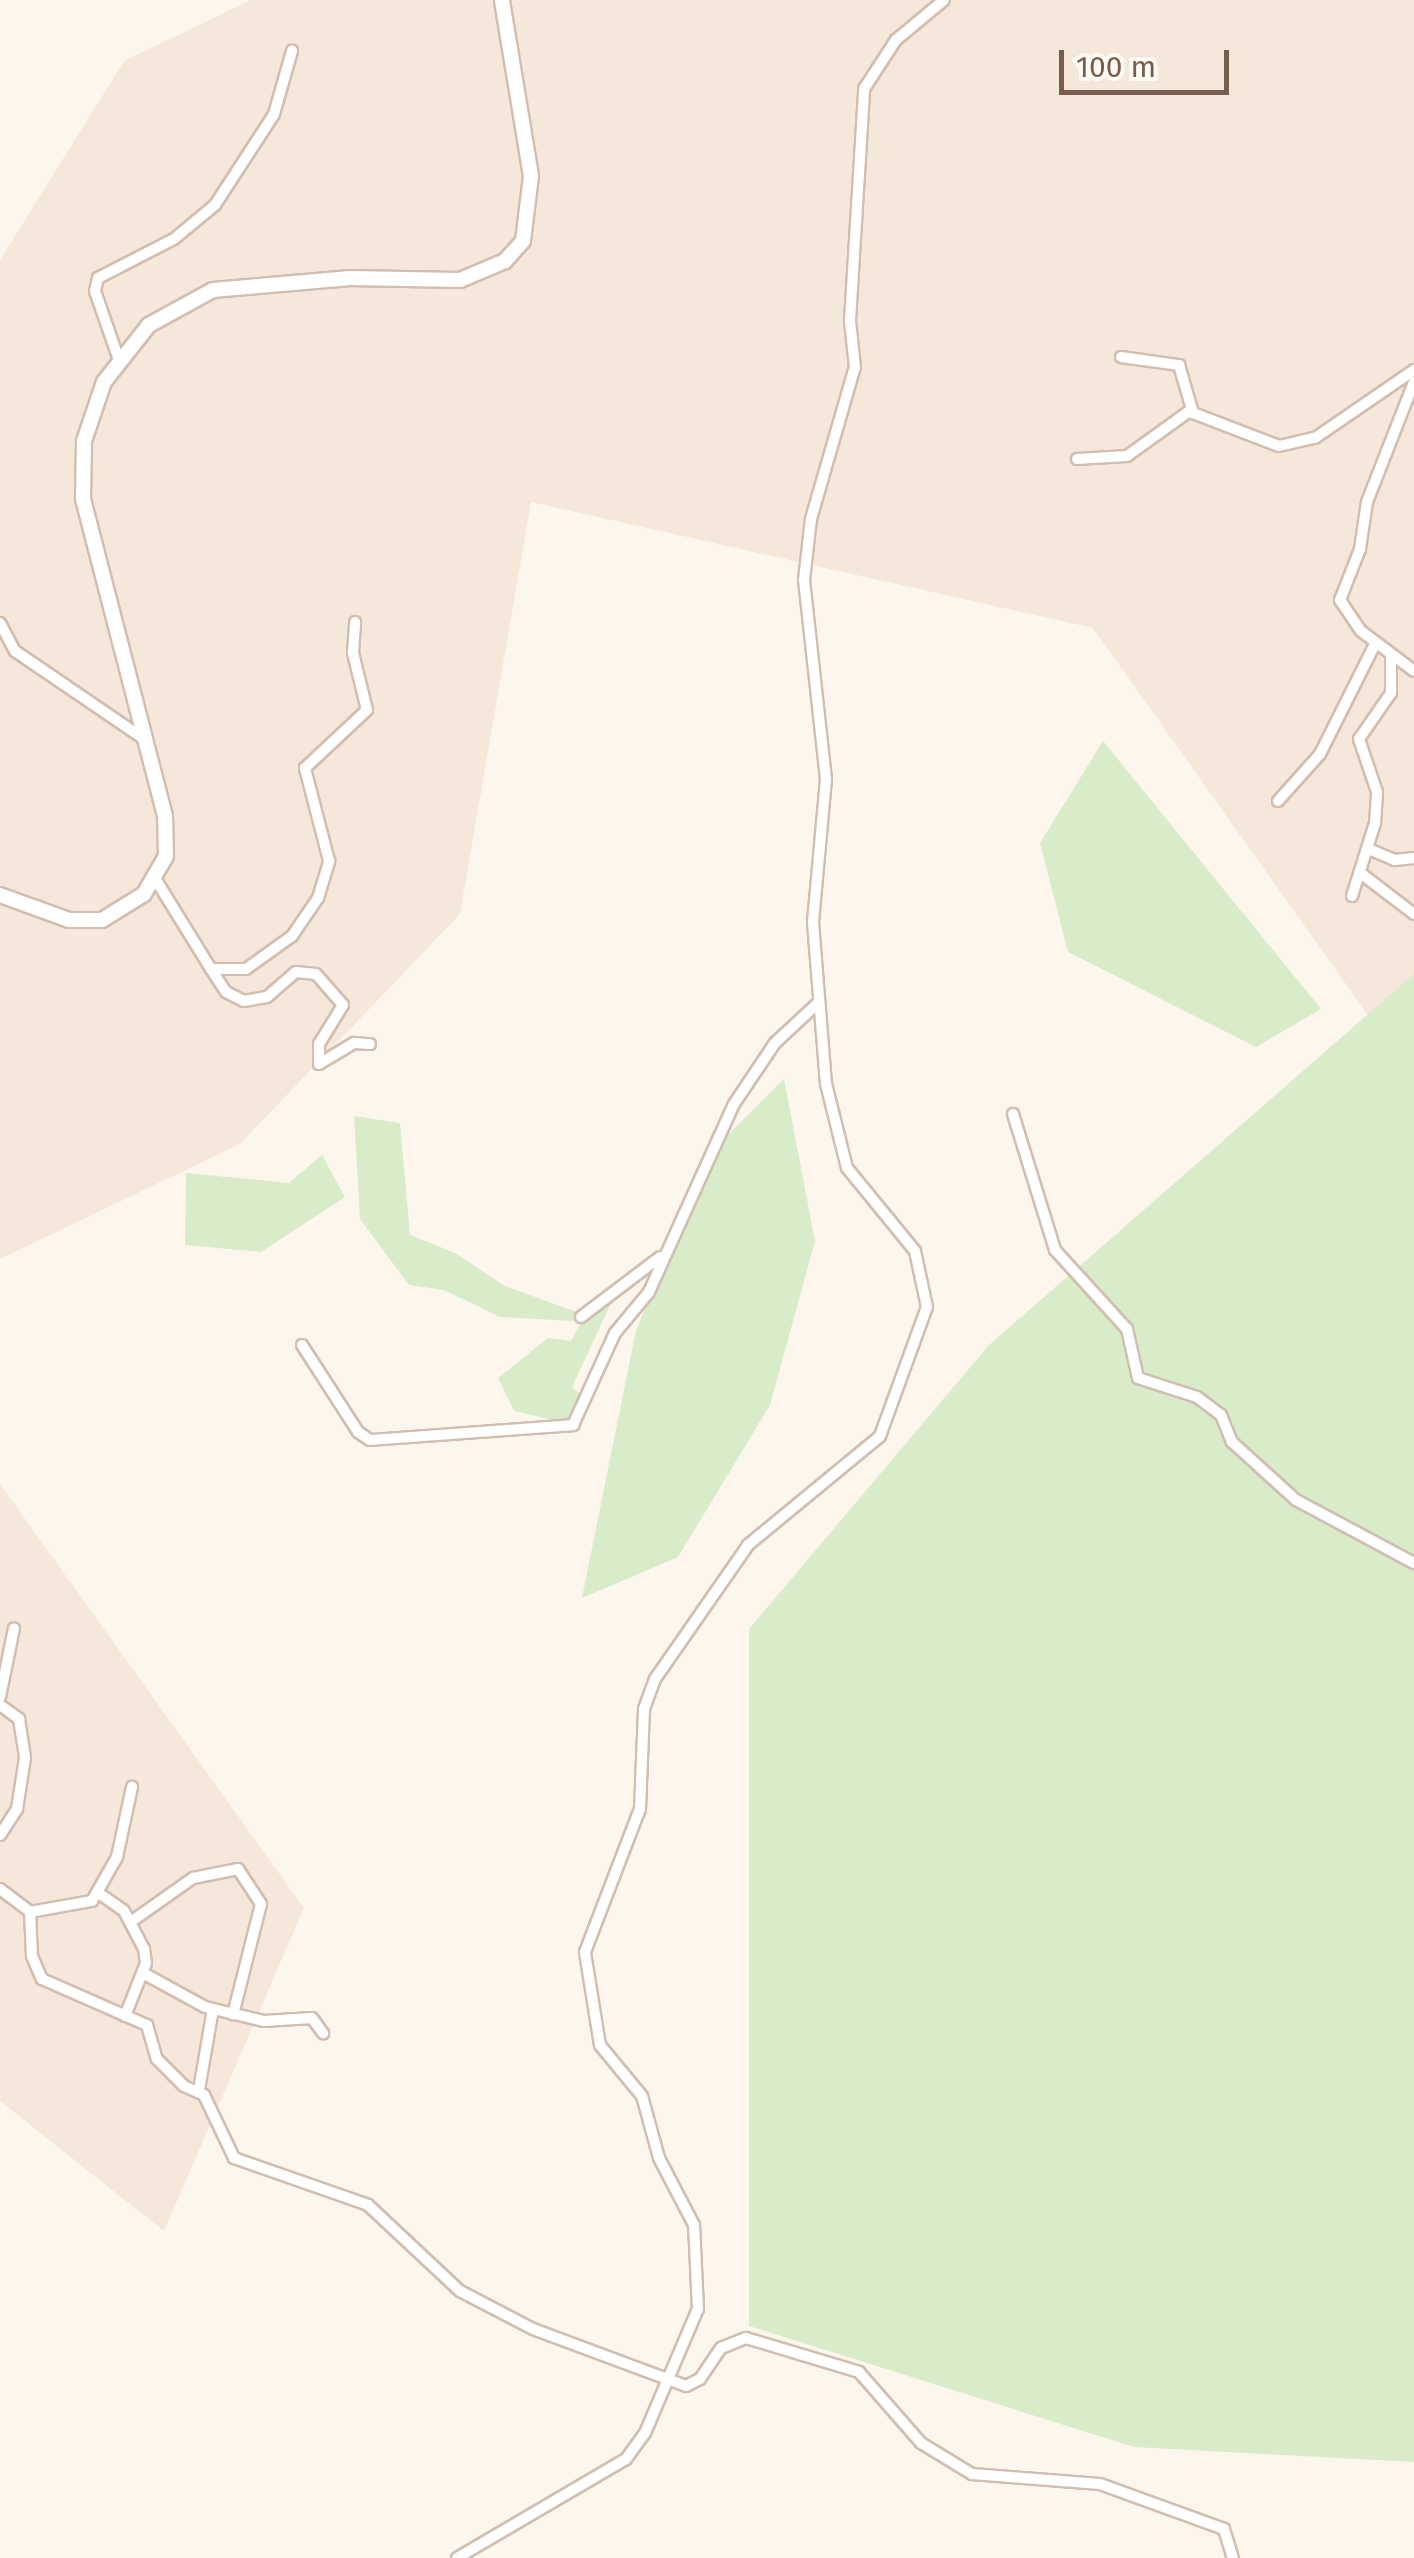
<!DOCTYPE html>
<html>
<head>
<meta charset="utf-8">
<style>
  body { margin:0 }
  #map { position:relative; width:1414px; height:2558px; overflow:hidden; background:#fdf6ec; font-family:"Fira Sans",sans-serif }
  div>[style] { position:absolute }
  .residential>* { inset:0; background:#f5e8da }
  .green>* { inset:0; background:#d8ecc9 }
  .roads { filter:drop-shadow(2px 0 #d1beb0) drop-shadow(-2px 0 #d1beb0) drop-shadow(0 2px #d1beb0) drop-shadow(0 -2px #d1beb0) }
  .minor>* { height:10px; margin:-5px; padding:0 5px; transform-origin:5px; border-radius:5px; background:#fff }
  .secondary>* { height:14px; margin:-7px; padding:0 7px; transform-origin:7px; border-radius:7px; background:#fff }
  span { translate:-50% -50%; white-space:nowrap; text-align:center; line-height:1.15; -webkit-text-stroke:10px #fffaf3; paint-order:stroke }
  .scale { position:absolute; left:1059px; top:50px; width:170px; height:45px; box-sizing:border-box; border:5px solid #7a5c4d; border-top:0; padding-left:12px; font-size:30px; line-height:35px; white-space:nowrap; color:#7a5c4d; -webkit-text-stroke:8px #fffaf3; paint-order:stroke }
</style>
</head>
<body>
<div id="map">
  <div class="residential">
    <div style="clip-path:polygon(251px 0,1414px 0,1414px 1080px,1093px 628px,531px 502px,460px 914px,240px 1144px,0 1259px,0 260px,124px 61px)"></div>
    <div style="clip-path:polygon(0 1484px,304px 1908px,164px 2231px,0 2101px)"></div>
  </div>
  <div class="green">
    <div style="clip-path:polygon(1103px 741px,1321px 1009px,1256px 1047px,1068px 952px,1040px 843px)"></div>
    <div style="clip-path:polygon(1414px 974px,1414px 2462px,1134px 2447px,749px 2326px,749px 1629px,989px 1345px)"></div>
    <div style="clip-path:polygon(784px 1079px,815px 1241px,770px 1405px,678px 1557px,582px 1598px,636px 1330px,713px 1150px)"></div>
    <div style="clip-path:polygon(354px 1116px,400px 1123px,410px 1235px,455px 1253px,505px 1286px,579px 1313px,573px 1321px,500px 1317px,444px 1290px,409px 1285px,360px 1219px)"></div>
    <div style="clip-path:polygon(322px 1155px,345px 1197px,261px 1252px,185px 1245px,186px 1173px,289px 1183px)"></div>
    <div style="clip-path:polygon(615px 1295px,572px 1387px,584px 1397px,575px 1425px,514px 1411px,498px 1378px,548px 1338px,571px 1341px,592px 1301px)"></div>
  </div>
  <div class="roads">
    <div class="minor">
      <div style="left:1121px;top:357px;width:59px;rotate:7.9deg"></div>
      <div style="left:1179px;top:365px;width:50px;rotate:73.7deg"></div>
      <div style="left:1193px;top:413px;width:92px;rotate:21deg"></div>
      <div style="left:1279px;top:446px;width:37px;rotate:-13deg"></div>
      <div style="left:1315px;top:438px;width:120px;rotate:-34.5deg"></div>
      <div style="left:119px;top:360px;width:73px;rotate:-109.2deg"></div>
      <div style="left:95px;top:291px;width:13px;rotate:-77deg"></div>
      <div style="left:98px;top:278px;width:85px;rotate:-27.2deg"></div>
      <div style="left:174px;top:239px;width:53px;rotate:-39.7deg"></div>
      <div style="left:215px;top:205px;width:108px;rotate:-57deg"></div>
      <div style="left:274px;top:114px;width:66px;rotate:-74.1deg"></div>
      <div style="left:1414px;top:382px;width:129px;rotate:111.4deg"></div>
      <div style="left:1367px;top:502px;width:48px;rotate:98.5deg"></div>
      <div style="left:1360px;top:549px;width:55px;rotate:111.4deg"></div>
      <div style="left:1340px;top:600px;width:37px;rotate:56deg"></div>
      <div style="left:1361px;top:631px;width:66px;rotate:37deg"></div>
      <div style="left:1077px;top:459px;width:50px;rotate:-3.4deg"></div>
      <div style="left:1127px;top:456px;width:79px;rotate:-35.7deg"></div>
      <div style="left:0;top:623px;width:32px;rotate:62deg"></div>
      <div style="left:15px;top:651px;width:156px;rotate:34.3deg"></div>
      <div style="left:1278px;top:801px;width:63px;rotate:-48.2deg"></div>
      <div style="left:1320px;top:754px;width:123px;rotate:-63.4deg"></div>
      <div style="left:1371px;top:850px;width:26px;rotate:23deg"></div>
      <div style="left:1395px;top:860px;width:19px;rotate:-6deg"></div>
      <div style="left:1363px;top:875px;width:64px;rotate:37.4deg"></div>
      <div style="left:156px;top:880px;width:105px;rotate:58.3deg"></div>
      <div style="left:211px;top:969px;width:35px"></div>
      <div style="left:246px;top:969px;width:57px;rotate:-35.7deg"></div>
      <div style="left:292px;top:936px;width:46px;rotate:-55.6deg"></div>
      <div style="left:318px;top:898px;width:39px;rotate:-73deg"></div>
      <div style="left:329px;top:861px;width:96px;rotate:-104.5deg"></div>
      <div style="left:305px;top:768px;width:85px;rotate:-43.1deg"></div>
      <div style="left:367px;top:710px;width:59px;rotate:-103.8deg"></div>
      <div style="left:353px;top:653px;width:31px;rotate:-86deg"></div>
      <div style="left:1352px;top:896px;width:77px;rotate:-72.5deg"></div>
      <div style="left:1375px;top:823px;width:31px;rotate:-86deg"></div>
      <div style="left:1377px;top:792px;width:56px;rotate:-108.8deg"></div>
      <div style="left:1359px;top:739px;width:56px;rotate:-55.2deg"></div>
      <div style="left:1391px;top:693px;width:38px;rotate:-90deg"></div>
      <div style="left:211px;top:969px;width:27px;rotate:57deg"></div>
      <div style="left:226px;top:992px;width:20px;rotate:27deg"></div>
      <div style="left:244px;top:1001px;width:23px;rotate:-10deg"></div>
      <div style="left:267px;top:997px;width:38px;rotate:-41deg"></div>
      <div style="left:296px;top:972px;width:20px;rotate:6deg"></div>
      <div style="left:316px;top:974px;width:41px;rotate:48.9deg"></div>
      <div style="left:343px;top:1005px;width:46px;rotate:121.6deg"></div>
      <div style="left:319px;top:1044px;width:20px;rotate:90deg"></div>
      <div style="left:319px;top:1064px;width:41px;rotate:-31deg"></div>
      <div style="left:354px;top:1043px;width:16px;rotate:4deg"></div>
      <div style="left:1013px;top:1114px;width:142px;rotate:72.8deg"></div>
      <div style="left:1055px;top:1250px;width:107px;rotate:47.7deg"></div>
      <div style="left:1127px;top:1329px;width:50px;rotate:77.3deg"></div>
      <div style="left:1138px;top:1378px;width:62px;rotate:17.9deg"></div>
      <div style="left:1197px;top:1397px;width:30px;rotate:37deg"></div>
      <div style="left:1221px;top:1415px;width:29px;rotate:68deg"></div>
      <div style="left:1232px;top:1442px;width:86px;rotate:42.2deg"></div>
      <div style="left:1296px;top:1500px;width:134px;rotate:28.1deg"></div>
      <div style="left:581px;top:1317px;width:99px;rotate:-37.2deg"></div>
      <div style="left:302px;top:1345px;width:103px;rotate:57.2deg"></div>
      <div style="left:358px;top:1432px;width:14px;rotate:34deg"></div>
      <div style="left:370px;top:1440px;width:204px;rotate:-4.2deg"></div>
      <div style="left:573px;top:1425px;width:101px;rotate:-65.5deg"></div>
      <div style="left:615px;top:1333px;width:53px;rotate:-50.3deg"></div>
      <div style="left:649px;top:1292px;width:206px;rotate:-65.7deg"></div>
      <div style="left:734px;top:1104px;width:73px;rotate:-56.1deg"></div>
      <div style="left:775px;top:1043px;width:57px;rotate:-42.9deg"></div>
      <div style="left:0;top:1697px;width:70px;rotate:-78.5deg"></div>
      <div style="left:0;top:1705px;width:24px;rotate:36deg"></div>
      <div style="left:19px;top:1719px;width:39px;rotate:81deg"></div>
      <div style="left:25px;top:1758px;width:52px;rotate:98.9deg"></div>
      <div style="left:17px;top:1809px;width:31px;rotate:123deg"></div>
      <div style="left:0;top:1889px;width:38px;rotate:37deg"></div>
      <div style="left:30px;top:1912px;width:63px;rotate:-10.1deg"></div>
      <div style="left:92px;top:1901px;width:51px;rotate:-60.4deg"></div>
      <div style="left:117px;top:1857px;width:72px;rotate:-77.9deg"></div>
      <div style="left:100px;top:1894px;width:29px;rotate:35deg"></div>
      <div style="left:124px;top:1911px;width:43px;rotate:62.2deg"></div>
      <div style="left:144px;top:1949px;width:14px;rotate:82deg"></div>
      <div style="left:146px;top:1963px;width:57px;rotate:111.6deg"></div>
      <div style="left:30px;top:1912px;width:44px;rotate:87.4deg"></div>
      <div style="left:32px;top:1956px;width:25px;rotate:67deg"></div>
      <div style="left:42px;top:1979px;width:115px;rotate:23.7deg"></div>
      <div style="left:147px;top:2025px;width:35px;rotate:74deg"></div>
      <div style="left:157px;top:2059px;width:38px;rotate:45deg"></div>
      <div style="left:184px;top:2086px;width:22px;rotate:24deg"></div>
      <div style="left:204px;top:2095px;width:70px;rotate:64.5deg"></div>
      <div style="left:234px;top:2158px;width:142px;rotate:19.3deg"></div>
      <div style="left:368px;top:2205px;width:126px;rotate:43.1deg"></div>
      <div style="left:460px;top:2291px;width:82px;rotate:27.5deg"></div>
      <div style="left:533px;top:2329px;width:163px;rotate:20.4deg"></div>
      <div style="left:686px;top:2386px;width:16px;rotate:-27deg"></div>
      <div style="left:700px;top:2379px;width:37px;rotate:-56deg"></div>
      <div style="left:721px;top:2348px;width:27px;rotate:-22deg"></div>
      <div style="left:746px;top:2338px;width:118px;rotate:16.7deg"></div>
      <div style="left:859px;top:2372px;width:94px;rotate:48.9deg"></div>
      <div style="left:921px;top:2443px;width:60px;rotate:31.3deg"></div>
      <div style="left:972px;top:2474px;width:128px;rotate:4.5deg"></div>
      <div style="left:1100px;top:2484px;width:132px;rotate:19.9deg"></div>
      <div style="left:1224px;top:2529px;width:30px;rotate:73deg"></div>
      <div style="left:132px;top:1921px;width:75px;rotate:-35.2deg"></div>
      <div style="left:193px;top:1878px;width:46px;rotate:-11.3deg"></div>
      <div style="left:238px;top:1869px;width:42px;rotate:56.7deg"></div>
      <div style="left:261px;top:1904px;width:114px;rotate:104.2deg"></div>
      <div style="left:143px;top:1973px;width:71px;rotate:28.7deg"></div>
      <div style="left:205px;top:2007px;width:61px;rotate:13.3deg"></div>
      <div style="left:264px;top:2021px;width:48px;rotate:-3.6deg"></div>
      <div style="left:312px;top:2018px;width:19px;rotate:54deg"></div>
      <div style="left:199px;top:2090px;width:82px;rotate:-80.2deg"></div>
      <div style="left:457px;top:2558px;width:196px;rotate:-30.4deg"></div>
      <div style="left:626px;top:2459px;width:32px;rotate:-54deg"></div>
      <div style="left:645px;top:2433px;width:135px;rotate:-66.9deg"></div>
      <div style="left:698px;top:2309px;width:84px;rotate:-92.7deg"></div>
      <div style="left:694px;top:2225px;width:76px;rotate:-117.6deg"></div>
      <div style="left:659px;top:2158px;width:64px;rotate:-105.3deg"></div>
      <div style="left:642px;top:2096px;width:66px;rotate:-129.5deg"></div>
      <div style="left:600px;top:2045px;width:94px;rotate:-99.2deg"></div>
      <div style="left:585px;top:1952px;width:153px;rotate:-69deg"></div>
      <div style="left:640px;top:1809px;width:100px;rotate:-87.7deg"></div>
      <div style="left:644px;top:1709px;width:32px;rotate:-70deg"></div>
      <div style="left:655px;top:1679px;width:163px;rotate:-55.2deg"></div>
      <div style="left:748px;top:1545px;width:171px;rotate:-39.5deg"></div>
      <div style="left:880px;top:1436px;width:137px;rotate:-70deg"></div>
      <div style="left:927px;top:1307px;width:57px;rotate:-102.1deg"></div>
      <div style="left:915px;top:1251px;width:107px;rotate:-129.3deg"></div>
      <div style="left:847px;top:1168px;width:87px;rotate:-104deg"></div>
      <div style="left:826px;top:1084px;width:163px;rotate:-94.6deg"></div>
      <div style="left:813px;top:922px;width:144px;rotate:-84.8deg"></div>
      <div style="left:826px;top:779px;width:200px;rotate:-96.3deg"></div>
      <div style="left:804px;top:580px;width:61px;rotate:-83.5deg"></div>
      <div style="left:811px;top:519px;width:158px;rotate:-73.9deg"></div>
      <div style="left:855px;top:367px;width:46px;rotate:-96.2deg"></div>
      <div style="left:850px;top:321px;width:232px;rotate:-86.5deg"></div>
      <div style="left:864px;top:89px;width:59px;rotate:-56.9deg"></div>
      <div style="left:896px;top:40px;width:62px;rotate:-39.8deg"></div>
    </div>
    <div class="secondary">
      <div style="left:0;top:895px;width:73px;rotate:19.9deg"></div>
      <div style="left:69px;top:920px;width:33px"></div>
      <div style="left:102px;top:920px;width:49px;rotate:-31.8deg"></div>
      <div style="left:144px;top:894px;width:44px;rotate:-59.9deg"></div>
      <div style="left:166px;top:856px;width:40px;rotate:-91.4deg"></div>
      <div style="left:165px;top:816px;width:328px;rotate:-104.5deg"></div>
      <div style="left:83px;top:498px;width:57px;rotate:-89deg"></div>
      <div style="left:84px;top:441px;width:62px;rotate:-71.3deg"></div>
      <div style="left:104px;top:382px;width:73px;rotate:-51.7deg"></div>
      <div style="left:149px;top:325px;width:73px;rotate:-28.7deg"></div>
      <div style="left:213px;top:290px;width:138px;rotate:-5deg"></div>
      <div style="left:350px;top:278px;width:110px;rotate:1deg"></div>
      <div style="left:460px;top:280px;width:49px;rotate:-22.9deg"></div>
      <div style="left:505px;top:261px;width:27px;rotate:-48deg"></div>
      <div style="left:523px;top:241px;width:65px;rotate:-83deg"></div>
      <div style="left:531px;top:176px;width:178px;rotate:-99.4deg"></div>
    </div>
  </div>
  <div class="scale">100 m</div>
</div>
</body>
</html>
